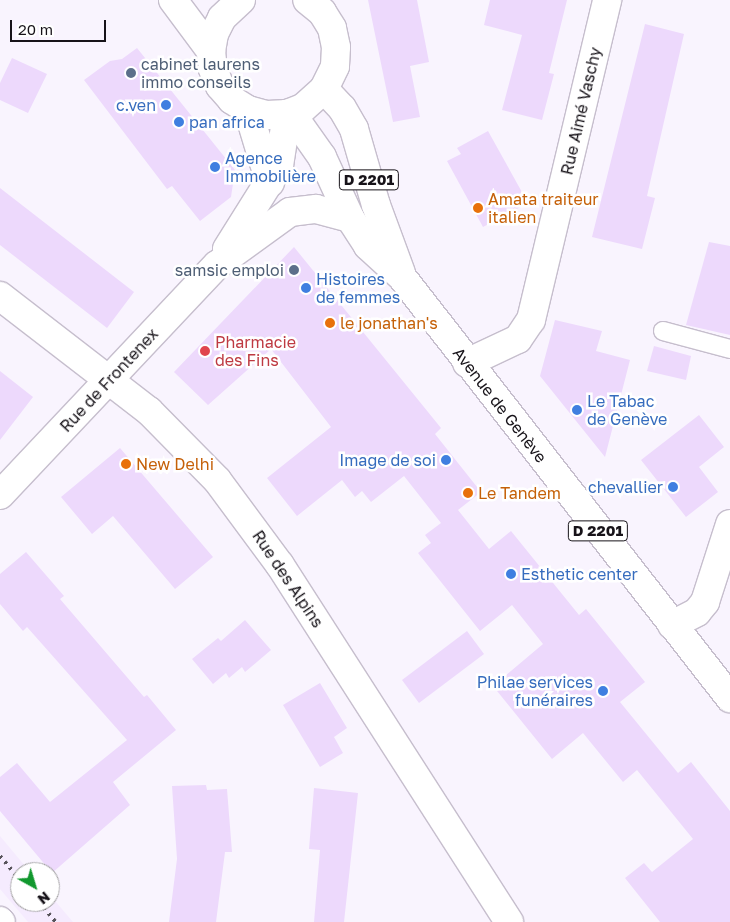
<!DOCTYPE html>
<html>
<head>
<meta charset="utf-8">
<style>
  body { margin:0 }
  #map { position:relative; width:730px; height:922px; overflow:hidden; background:#f9f4fe; font-family:"Golos Text",sans-serif }
  div>[style] { position:absolute }
  .built>* { inset:0; background:#f5ebfe }
  .building>* { inset:0; background:#edd9fc }
  .roads { filter:drop-shadow(1px 0 #c6becd) drop-shadow(-1px 0 #c6becd) drop-shadow(0 1px #c6becd) drop-shadow(0 -1px #c6becd) }
  .service>* { height:18px; margin:-9px; padding:0 9px; transform-origin:9px; border-radius:9px; background:#fff }
  .minor>* { height:28px; margin:-14px; padding:0 14px; transform-origin:14px; border-radius:14px; background:#fff }
  .secondary>* { height:28px; margin:-14px; padding:0 14px; transform-origin:14px; border-radius:14px; background:#fff }
  .primary>* { height:28px; margin:-14px; padding:0 14px; transform-origin:14px; border-radius:14px; background:#fff }
  .rail>* { height:4px; margin-top:-2px; transform-origin:0; background:repeating-linear-gradient(90deg,#57535a 0 2.5px,transparent 0 7.5px) }
  .dots>* { width:14px; height:14px; translate:-50% -50%; box-sizing:border-box; border:2px solid #fff; border-radius:50% }
  span { translate:-50% -50%; white-space:nowrap; text-align:center; line-height:1.15; -webkit-text-stroke:5px #fff; paint-order:stroke }
  .shield-label span { padding:1px 4px; background:#fff; border:1px solid; border-radius:4px; -webkit-text-stroke-width:0 }
  .shield-label { font-size:15px; color:#171319; font-weight:700 }
  .service-label { font-size:16px; color:#4e5e75 }
  .left { translate:0 -50%; text-align:left }
  .right { translate:-100% -50%; text-align:right }
  .shop-label { font-size:16px; color:#366cbe }
  .street-label { font-size:16px; color:#171319 }
  .food-label { font-size:16px; color:#c56008 }
  .health-label { font-size:16px; color:#be3a42 }
  .north { position:absolute; left:10px; top:862px; width:50px; height:50px; box-sizing:border-box; background:#fff; border:1px solid #a2a1a3; border-radius:50%; rotate:141deg; font-size:14px; font-weight:700; line-height:20px; text-align:center; color:#171319 }
  .north::after { content:''; display:block; margin:auto; width:18px; height:22px; background:#11982e; clip-path:polygon(50% 0,100% 100%,50% 72%,0 100%) }
  .scale { position:absolute; left:10px; top:20px; width:96px; height:22px; box-sizing:border-box; border:2px solid #171319; border-top:0; padding-left:6px; font-size:15px; line-height:18px; white-space:nowrap; color:#171319; -webkit-text-stroke:4px #fff; paint-order:stroke }
</style>
</head>
<body>
<div id="map">
  <div class="built">
    <div style="clip-path:polygon(0 836px,30px 872px,20px 872px,20px 902px,50px 902px,50px 895px,73px 922px,28px 922px,0 889px)"></div>
  </div>
  <div class="building">
    <div style="clip-path:polygon(368px 0,417px 0,429px 62px,410px 66px,420px 117px,393px 122px)"></div>
    <div style="clip-path:polygon(490px 0,567px 0,549px 73px,554px 74px,542px 120px,502px 110px,522px 35px,484px 25px)"></div>
    <div style="clip-path:polygon(645px 24px,684px 34px,647px 196px,655px 198px,642px 249px,592px 237px)"></div>
    <div style="clip-path:polygon(137px 48px,235px 170px,231px 197px,200px 221px,172px 186px,167px 189px,84px 80px,110px 61px,122px 59px)"></div>
    <div style="clip-path:polygon(12px 58px,47px 74px,28px 113px,0 100px,0 83px)"></div>
    <div style="clip-path:polygon(488px 131px,528px 203px,483px 227px,447px 161px,461px 154px,457px 148px)"></div>
    <div style="clip-path:polygon(0 188px,134px 292px,107px 328px,0 245px)"></div>
    <div style="clip-path:polygon(709px 242px,730px 246px,730px 335px,686px 325px)"></div>
    <div style="clip-path:polygon(294px 247px,441px 428px,435px 434px,481px 492px,458px 510px,489px 549px,511px 531px,579px 615px,586px 609px,645px 682px,620px 702px,678px 773px,691px 762px,730px 811px,730px 922px,660px 922px,625px 878px,644px 863px,652px 872px,693px 839px,637px 770px,623px 782px,583px 733px,552px 759px,493px 686px,543px 644px,512px 605px,480px 631px,418px 553px,431px 543px,425px 535px,441px 523px,404px 476px,371px 502px,362px 491px,355px 497px,342px 480px,297px 516px,267px 478px,331px 427px,271px 349px,208px 405px,174px 372px)"></div>
    <div style="clip-path:polygon(555px 320px,602px 331px,596px 351px,630px 360px,605px 457px,540px 376px)"></div>
    <div style="clip-path:polygon(654px 346px,691px 356px,686px 380px,647px 371px)"></div>
    <div style="clip-path:polygon(0 371px,33px 397px,0 440px)"></div>
    <div style="clip-path:polygon(699px 415px,724px 447px,699px 467px,718px 492px,686px 517px,641px 460px)"></div>
    <div style="clip-path:polygon(120px 448px,213px 557px,175px 589px,113px 516px,92px 534px,61px 497px)"></div>
    <div style="clip-path:polygon(26px 552px,64px 596px,60px 599px,144px 697px,147px 695px,176px 730px,113px 782px,130px 805px,52px 873px,0 811px,0 777px,17px 763px,50px 802px,127px 740px,27px 627px,23px 631px,0 604px,0 574px)"></div>
    <div style="clip-path:polygon(245px 620px,271px 650px,245px 672px,242px 667px,229px 678px,226px 673px,213px 684px,192px 659px,218px 638px,221px 641px)"></div>
    <div style="clip-path:polygon(467px 631px,484px 654px,419px 703px,402px 680px)"></div>
    <div style="clip-path:polygon(320px 683px,347px 728px,334px 737px,343px 753px,320px 767px,283px 705px)"></div>
    <div style="clip-path:polygon(206px 785px,207px 790px,227px 789px,232px 852px,225px 852px,216px 922px,169px 922px,177px 859px,172px 786px)"></div>
    <div style="clip-path:polygon(314px 788px,358px 793px,344px 922px,314px 922px,320px 850px,309px 849px)"></div>
  </div>
  <div class="roads">
    <div class="service">
      <div style="left:663px;top:331px;width:69px;rotate:15deg"></div>
    </div>
    <div class="minor">
      <div style="left:248px;top:110px;width:76px;rotate:73.2deg"></div>
      <div style="left:227px;top:249px;width:98px;rotate:-57.9deg"></div>
      <div style="left:279px;top:166px;width:53px;rotate:-81.3deg"></div>
      <div style="left:0;top:296px;width:188px;rotate:37.7deg"></div>
      <div style="left:149px;top:411px;width:97px;rotate:45.4deg"></div>
      <div style="left:217px;top:480px;width:106px;rotate:53.5deg"></div>
      <div style="left:280px;top:565px;width:424px;rotate:57.3deg"></div>
      <div style="left:467px;top:363px;width:56px;rotate:-25.2deg"></div>
      <div style="left:518px;top:339px;width:23px;rotate:-56deg"></div>
      <div style="left:531px;top:320px;width:329px;rotate:-76.6deg"></div>
      <div style="left:0;top:495px;width:316px;rotate:-46.7deg"></div>
      <div style="left:217px;top:265px;width:90px;rotate:-36deg"></div>
      <div style="left:290px;top:212px;width:26px;rotate:-7deg"></div>
      <div style="left:316px;top:209px;width:35px;rotate:15deg"></div>
      <div style="left:672px;top:625px;width:28px;rotate:-27deg"></div>
      <div style="left:697px;top:612px;width:13px;rotate:-51deg"></div>
      <div style="left:705px;top:602px;width:82px;rotate:-72.2deg"></div>
    </div>
    <div class="secondary">
      <div style="left:0;top:921px;width:1px;rotate:45deg"></div>
    </div>
    <div class="primary">
      <div style="left:173px;top:0;width:64px;rotate:53.3deg"></div>
      <div style="left:241px;top:0;width:26px;rotate:137deg"></div>
      <div style="left:222px;top:18px;width:18px;rotate:117deg"></div>
      <div style="left:214px;top:34px;width:17px;rotate:100deg"></div>
      <div style="left:211px;top:51px;width:18px;rotate:84deg"></div>
      <div style="left:213px;top:69px;width:18px;rotate:68deg"></div>
      <div style="left:220px;top:86px;width:18px;rotate:49deg"></div>
      <div style="left:232px;top:100px;width:19px;rotate:32deg"></div>
      <div style="left:248px;top:110px;width:20px;rotate:15deg"></div>
      <div style="left:267px;top:115px;width:20px;rotate:-3deg"></div>
      <div style="left:287px;top:114px;width:17px;rotate:-21deg"></div>
      <div style="left:303px;top:108px;width:28px;rotate:-42deg"></div>
      <div style="left:324px;top:89px;width:25px;rotate:-64deg"></div>
      <div style="left:335px;top:66px;width:19px;rotate:-87deg"></div>
      <div style="left:336px;top:47px;width:19px;rotate:-102deg"></div>
      <div style="left:332px;top:28px;width:19px;rotate:-122deg"></div>
      <div style="left:322px;top:12px;width:19px;rotate:-141deg"></div>
      <div style="left:324px;top:89px;width:26px;rotate:47deg"></div>
      <div style="left:342px;top:108px;width:24px;rotate:60deg"></div>
      <div style="left:354px;top:129px;width:79px;rotate:73.9deg"></div>
      <div style="left:376px;top:205px;width:72px;rotate:69.8deg"></div>
      <div style="left:291px;top:113px;width:54px;rotate:54.8deg"></div>
      <div style="left:322px;top:157px;width:67px;rotate:65.3deg"></div>
      <div style="left:350px;top:218px;width:33px;rotate:57deg"></div>
      <div style="left:368px;top:246px;width:46px;rotate:42.4deg"></div>
      <div style="left:402px;top:277px;width:534px;rotate:52.08deg"></div>
    </div>
  </div>
  <div class="rail">
    <div style="left:0;top:856px;width:31px;rotate:50deg"></div>
    <div style="left:39px;top:902px;width:26px;rotate:50deg"></div>
  </div>
  <div class="dots">
    <div style="left:131px;top:73px;background:#5c6f8a"></div>
    <div style="left:166px;top:105px;background:#3f7fe0"></div>
    <div style="left:179px;top:122px;background:#3f7fe0"></div>
    <div style="left:215px;top:167px;background:#3f7fe0"></div>
    <div style="left:478px;top:208px;background:#e8710a"></div>
    <div style="left:294px;top:270px;background:#5c6f8a"></div>
    <div style="left:306px;top:288px;background:#3f7fe0"></div>
    <div style="left:330px;top:323px;background:#e8710a"></div>
    <div style="left:205px;top:351px;background:#e0444e"></div>
    <div style="left:577px;top:410px;background:#3f7fe0"></div>
    <div style="left:446px;top:460px;background:#3f7fe0"></div>
    <div style="left:126px;top:464px;background:#e8710a"></div>
    <div style="left:673px;top:487px;background:#3f7fe0"></div>
    <div style="left:468px;top:493px;background:#e8710a"></div>
    <div style="left:511px;top:574px;background:#3f7fe0"></div>
    <div style="left:603px;top:691px;background:#3f7fe0"></div>
  </div>
  <div class="shield-label">
    <span style="left:369px;top:180px">D 2201</span>
    <span style="left:598px;top:531px">D 2201</span>
  </div>
  <div class="service-label">
    <span class="left" style="left:141px;top:73px">cabinet laurens<br>immo conseils</span>
    <span class="right" style="left:284px;top:270px">samsic emploi</span>
  </div>
  <div class="shop-label">
    <span class="right" style="left:156px;top:105px">c.ven</span>
    <span class="left" style="left:189px;top:122px">pan africa</span>
    <span class="left" style="left:225px;top:167px">Agence<br>Immobilière</span>
    <span class="left" style="left:316px;top:288px">Histoires<br>de femmes</span>
    <span class="left" style="left:587px;top:410px">Le Tabac<br>de Genève</span>
    <span class="right" style="left:436px;top:460px">Image de soi</span>
    <span class="right" style="left:663px;top:487px">chevallier</span>
    <span class="left" style="left:521px;top:574px">Esthetic center</span>
    <span class="right" style="left:593px;top:691px">Philae services<br>funéraires</span>
  </div>
  <div class="street-label">
    <span style="left:581px;top:111px;rotate:-77deg">Rue Aimé Vaschy</span>
    <span style="left:109px;top:380px;rotate:-47deg">Rue de Frontenex</span>
    <span style="left:500px;top:405px;rotate:52deg">Avenue de Genève</span>
    <span style="left:288px;top:579px;rotate:56deg">Rue des Alpins</span>
  </div>
  <div class="food-label">
    <span class="left" style="left:488px;top:208px">Amata traiteur<br>italien</span>
    <span class="left" style="left:340px;top:323px">le jonathan's</span>
    <span class="left" style="left:136px;top:464px">New Delhi</span>
    <span class="left" style="left:478px;top:493px">Le Tandem</span>
  </div>
  <div class="health-label">
    <span class="left" style="left:215px;top:351px">Pharmacie<br>des Fins</span>
  </div>
  <div class="north">N</div>
  <div class="scale">20 m</div>
</div>
</body>
</html>
